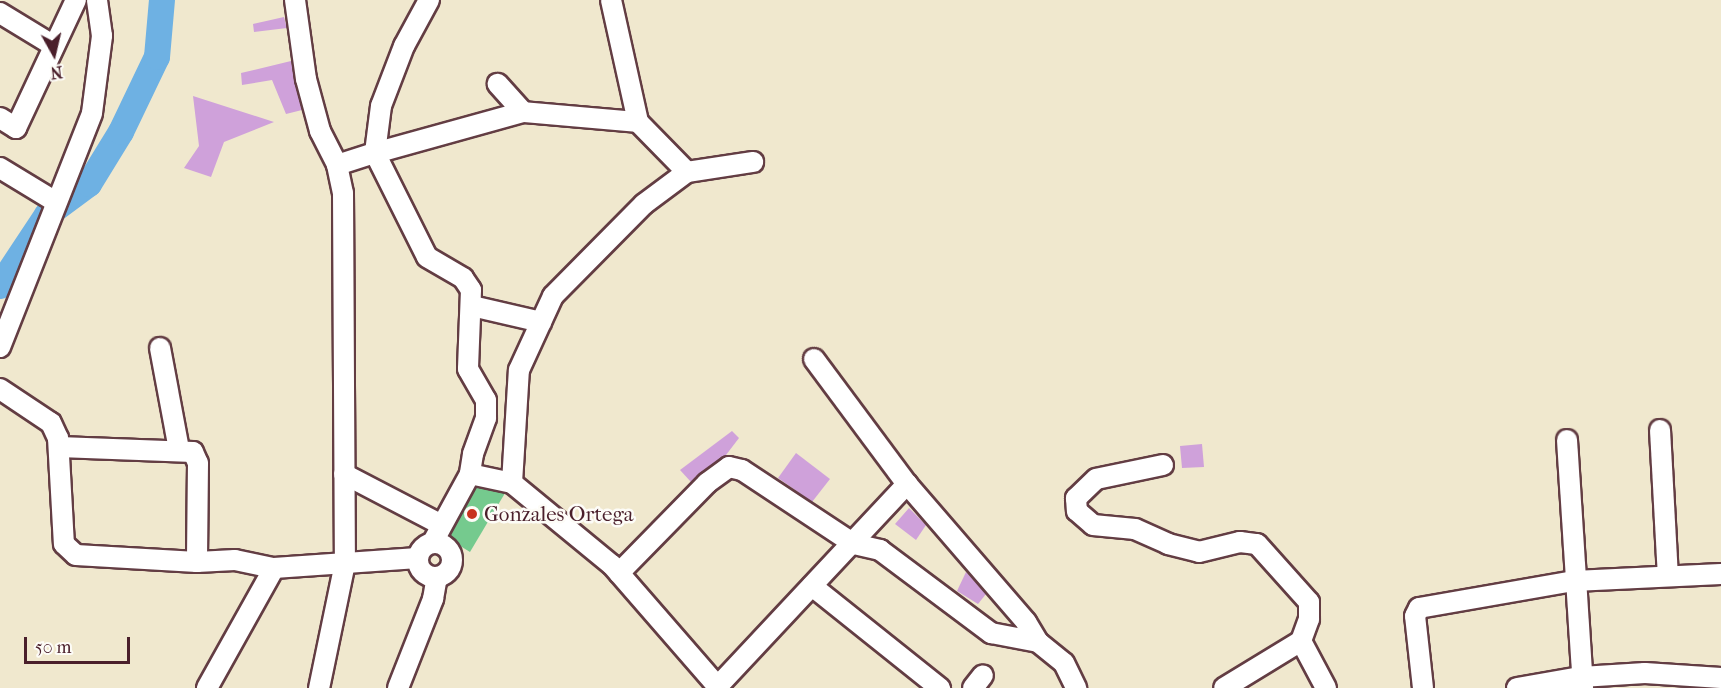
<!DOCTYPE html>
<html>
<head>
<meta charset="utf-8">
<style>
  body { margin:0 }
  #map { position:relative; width:1721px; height:688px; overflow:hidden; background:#f0e8ce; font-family:"IM FELL French Canon",serif }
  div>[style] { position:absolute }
  .green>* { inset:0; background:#75ca8e }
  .river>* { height:26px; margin:-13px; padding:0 13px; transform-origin:13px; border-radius:13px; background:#6eb1e3 }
  .building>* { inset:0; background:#cfa1da }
  .roads { filter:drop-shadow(2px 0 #633d43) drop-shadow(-2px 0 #633d43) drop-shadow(0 2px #633d43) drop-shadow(0 -2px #633d43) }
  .minor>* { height:20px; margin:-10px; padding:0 10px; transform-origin:10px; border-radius:10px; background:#fff }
  .minor>.ring { margin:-10px; padding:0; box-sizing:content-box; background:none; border:20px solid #fff; border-radius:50% }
  .dots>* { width:16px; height:16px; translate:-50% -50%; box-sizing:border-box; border:3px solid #fdfcf7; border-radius:50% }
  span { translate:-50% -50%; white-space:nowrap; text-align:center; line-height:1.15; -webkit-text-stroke:5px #fdfcf7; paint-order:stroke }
  .poi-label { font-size:21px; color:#4a1f2b }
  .left { translate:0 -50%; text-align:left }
  .north { position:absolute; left:24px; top:24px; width:60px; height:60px; -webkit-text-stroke:4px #fdfcf7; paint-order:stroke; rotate:172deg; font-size:16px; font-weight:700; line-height:24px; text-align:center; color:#4a1f2b }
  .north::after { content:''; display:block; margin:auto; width:21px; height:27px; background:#4a1f2b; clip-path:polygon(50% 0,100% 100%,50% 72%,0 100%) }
  .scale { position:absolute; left:24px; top:637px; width:106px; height:27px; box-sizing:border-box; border:3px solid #4a1f2b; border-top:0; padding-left:8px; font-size:18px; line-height:21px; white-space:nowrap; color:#4a1f2b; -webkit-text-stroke:4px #fdfcf7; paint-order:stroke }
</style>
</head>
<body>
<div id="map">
  <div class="green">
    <div style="clip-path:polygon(478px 476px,511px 483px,470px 552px,439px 533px)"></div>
  </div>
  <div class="river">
    <div style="left:0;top:286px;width:85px;rotate:-56.5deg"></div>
    <div style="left:47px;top:215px;width:52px;rotate:-36.4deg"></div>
    <div style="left:89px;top:184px;width:61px;rotate:-58.4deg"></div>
    <div style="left:121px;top:132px;width:83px;rotate:-64.4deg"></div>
    <div style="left:157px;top:57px;width:57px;rotate:-85deg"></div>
  </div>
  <div class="building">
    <div style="clip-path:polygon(284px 17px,287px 28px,254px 32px,253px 24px)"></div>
    <div style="clip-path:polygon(291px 61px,302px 110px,286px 114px,272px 80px,242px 85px,241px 73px)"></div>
    <div style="clip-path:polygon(193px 96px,274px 122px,224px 142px,211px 177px,184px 168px,199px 146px)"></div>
    <div style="clip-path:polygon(732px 431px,739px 438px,726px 455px,691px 482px,680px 470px)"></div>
    <div style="clip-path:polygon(1202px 444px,1204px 467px,1182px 468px,1180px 446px)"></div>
    <div style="clip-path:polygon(796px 453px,830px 479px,812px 502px,778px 478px)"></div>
    <div style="clip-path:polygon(909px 508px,926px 525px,916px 540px,895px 524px)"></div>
    <div style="clip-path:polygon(966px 572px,986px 594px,978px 604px,957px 591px)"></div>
  </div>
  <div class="roads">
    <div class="minor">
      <div style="left:295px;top:0;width:80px;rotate:82.1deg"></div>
      <div style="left:306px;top:79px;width:54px;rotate:74.9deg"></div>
      <div style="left:320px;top:131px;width:38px;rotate:63deg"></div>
      <div style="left:337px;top:165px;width:29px;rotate:78deg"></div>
      <div style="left:343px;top:193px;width:370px;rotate:89.7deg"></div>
      <div style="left:345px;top:563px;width:128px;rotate:101.7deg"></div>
      <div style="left:429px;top:0;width:52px;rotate:118.5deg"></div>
      <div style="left:404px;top:46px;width:64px;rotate:111deg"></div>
      <div style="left:381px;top:106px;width:47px;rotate:97.3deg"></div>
      <div style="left:375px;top:153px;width:154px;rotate:-15.5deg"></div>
      <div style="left:523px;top:112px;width:38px;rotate:-132deg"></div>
      <div style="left:611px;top:0;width:125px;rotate:77.5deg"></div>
      <div style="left:638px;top:122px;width:70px;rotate:45.6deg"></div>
      <div style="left:0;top:13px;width:63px;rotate:31.4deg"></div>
      <div style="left:523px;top:112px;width:115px;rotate:5deg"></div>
      <div style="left:0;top:118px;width:19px;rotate:32deg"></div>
      <div style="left:16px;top:128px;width:141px;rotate:-64.9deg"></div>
      <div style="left:337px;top:165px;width:40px;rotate:-18deg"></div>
      <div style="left:375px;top:153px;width:116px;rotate:63.4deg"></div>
      <div style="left:427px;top:257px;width:42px;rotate:30.3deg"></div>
      <div style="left:463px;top:278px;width:14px;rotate:56deg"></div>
      <div style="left:471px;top:290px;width:79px;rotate:92.2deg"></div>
      <div style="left:468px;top:369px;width:36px;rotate:60deg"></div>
      <div style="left:486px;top:400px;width:18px;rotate:90deg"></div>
      <div style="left:486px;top:418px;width:38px;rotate:110deg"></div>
      <div style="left:473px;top:454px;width:20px;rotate:99deg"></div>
      <div style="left:470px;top:474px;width:77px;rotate:118.6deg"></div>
      <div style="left:0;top:168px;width:66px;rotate:31.3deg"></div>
      <div style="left:472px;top:306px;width:71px;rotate:13.1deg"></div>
      <div style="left:0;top:347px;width:251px;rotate:-68.5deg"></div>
      <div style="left:92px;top:113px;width:78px;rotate:-82.6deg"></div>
      <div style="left:102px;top:36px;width:36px;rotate:-98deg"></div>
      <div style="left:160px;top:348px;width:104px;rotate:79.4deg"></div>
      <div style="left:814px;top:359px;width:156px;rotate:53.4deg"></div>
      <div style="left:0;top:389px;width:61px;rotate:33.7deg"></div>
      <div style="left:51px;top:423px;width:17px;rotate:65deg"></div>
      <div style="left:58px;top:438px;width:106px;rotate:86.8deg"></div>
      <div style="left:64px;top:544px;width:16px;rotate:43deg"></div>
      <div style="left:76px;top:555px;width:121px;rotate:3.3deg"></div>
      <div style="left:197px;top:562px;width:38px;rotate:-3deg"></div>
      <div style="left:235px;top:560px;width:40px;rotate:12deg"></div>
      <div style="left:274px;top:568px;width:144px;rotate:-4deg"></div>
      <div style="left:1660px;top:430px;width:146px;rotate:86.9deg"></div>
      <div style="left:1567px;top:440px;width:249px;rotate:86.3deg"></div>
      <div style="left:59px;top:447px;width:134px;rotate:2.1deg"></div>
      <div style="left:193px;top:452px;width:12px;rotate:66deg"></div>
      <div style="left:198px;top:463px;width:99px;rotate:90.6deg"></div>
      <div style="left:1163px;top:465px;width:68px;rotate:168.2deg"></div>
      <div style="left:1096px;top:479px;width:28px;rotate:136deg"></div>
      <div style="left:1076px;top:498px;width:13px;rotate:86deg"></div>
      <div style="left:1077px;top:511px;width:21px;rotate:41deg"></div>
      <div style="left:1093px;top:525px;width:42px;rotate:5.4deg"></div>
      <div style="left:1135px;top:529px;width:36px;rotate:24deg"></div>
      <div style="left:1168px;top:544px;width:32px;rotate:14deg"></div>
      <div style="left:1199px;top:552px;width:42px;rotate:-13.7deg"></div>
      <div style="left:1240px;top:542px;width:17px;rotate:7deg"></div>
      <div style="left:1257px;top:544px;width:78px;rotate:48.1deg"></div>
      <div style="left:1309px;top:602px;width:17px;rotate:90deg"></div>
      <div style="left:1309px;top:619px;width:23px;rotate:110deg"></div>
      <div style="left:1301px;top:641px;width:90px;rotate:148.6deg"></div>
      <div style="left:344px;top:474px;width:110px;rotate:27.5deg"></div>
      <div style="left:470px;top:474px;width:43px;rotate:12.1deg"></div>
      <div style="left:512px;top:483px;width:129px;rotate:39.4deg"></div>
      <div style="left:612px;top:565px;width:163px;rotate:49deg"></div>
      <div style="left:512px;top:483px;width:113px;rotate:-86.5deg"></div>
      <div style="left:519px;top:370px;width:81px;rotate:-65.3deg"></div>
      <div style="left:553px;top:296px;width:129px;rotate:-45.3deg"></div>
      <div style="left:644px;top:204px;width:54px;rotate:-36.7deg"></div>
      <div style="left:687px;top:172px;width:67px;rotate:-8.6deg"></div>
      <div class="ring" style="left:418px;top:543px;width:14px;height:14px"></div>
      <div style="left:619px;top:573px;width:126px;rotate:-45.6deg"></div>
      <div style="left:707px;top:483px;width:27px;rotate:-36deg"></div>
      <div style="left:729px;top:467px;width:13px;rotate:13deg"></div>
      <div style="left:742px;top:470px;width:134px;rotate:33.5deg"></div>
      <div style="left:854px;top:544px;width:27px;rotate:13deg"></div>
      <div style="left:880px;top:550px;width:139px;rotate:36.8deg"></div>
      <div style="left:991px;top:633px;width:48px;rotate:10.8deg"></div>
      <div style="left:812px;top:586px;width:164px;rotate:38.6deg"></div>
      <div style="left:1301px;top:641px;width:53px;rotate:62deg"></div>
      <div style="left:718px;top:686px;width:277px;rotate:-46.9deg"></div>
      <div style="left:907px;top:484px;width:182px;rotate:49.2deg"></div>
      <div style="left:1026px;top:622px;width:23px;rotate:59deg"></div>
      <div style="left:1038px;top:642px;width:33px;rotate:39deg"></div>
      <div style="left:1064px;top:663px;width:28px;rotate:64deg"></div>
      <div style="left:207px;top:688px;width:137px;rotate:-60.8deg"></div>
      <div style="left:398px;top:688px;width:96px;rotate:-68.5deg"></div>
      <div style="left:433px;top:599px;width:22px;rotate:-80deg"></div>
      <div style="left:973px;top:688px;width:16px;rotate:-52deg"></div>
      <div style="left:1423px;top:688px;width:72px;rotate:-96.3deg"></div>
      <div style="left:1415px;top:616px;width:9px;rotate:-63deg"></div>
      <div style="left:1419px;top:608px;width:157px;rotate:-9.9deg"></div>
      <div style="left:1574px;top:581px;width:147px;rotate:-2.7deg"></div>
      <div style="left:1517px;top:688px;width:65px;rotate:-9.8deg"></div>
      <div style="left:1581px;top:677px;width:64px;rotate:-3.6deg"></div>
      <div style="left:1645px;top:673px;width:76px;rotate:3.8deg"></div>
    </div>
  </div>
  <div class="dots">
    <div style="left:472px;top:514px;background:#c8321e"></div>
  </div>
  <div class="poi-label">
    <span class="left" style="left:484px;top:514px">Gonzales Ortega</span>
  </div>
  <div class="north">N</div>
  <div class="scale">50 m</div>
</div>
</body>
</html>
